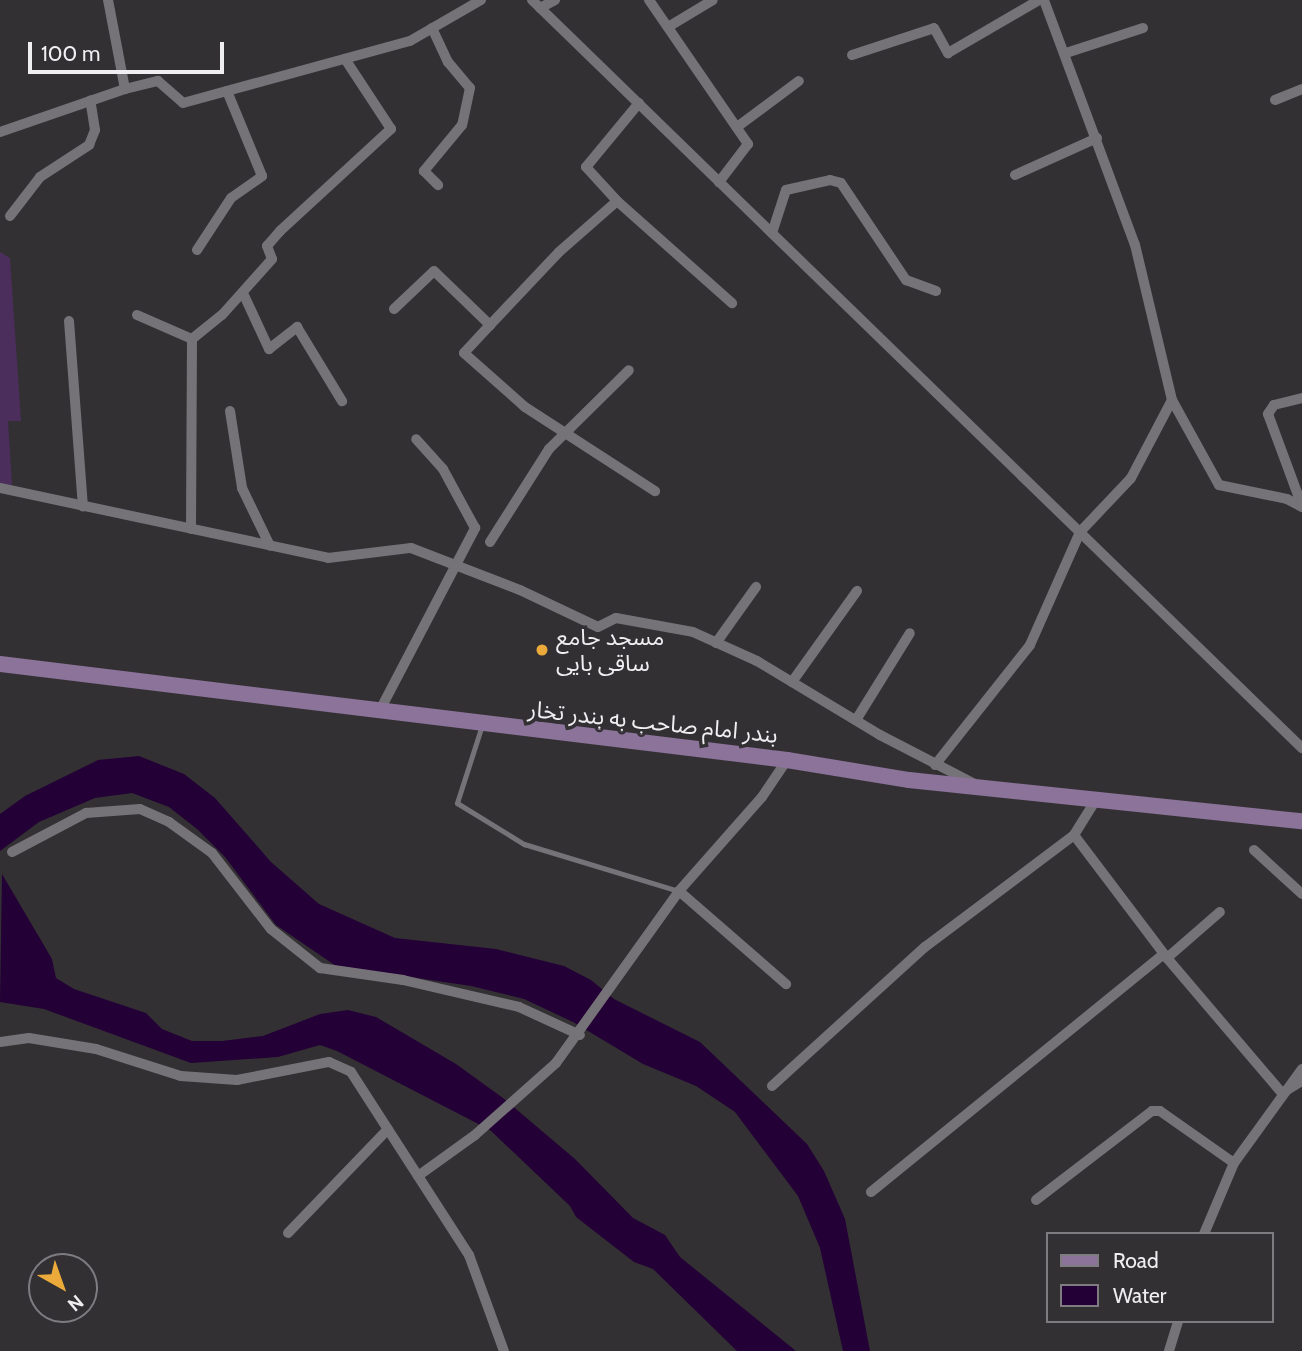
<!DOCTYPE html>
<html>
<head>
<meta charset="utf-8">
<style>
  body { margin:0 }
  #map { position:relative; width:1302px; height:1351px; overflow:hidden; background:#333034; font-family:Cabin,"Noto Sans Arabic",sans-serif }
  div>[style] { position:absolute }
  .green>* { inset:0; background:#4c2e5d }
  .water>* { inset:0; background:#230035 }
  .lane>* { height:5px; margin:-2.5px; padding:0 2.5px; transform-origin:2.5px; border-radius:2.5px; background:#767378 }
  .street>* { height:10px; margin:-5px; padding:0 5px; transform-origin:5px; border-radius:5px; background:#767378 }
  .secondary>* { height:16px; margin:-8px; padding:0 8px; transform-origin:8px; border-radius:8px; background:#8b7399 }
  .dots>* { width:19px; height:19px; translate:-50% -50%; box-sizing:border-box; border:4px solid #333034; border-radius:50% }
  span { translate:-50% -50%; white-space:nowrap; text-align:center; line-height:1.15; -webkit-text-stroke:7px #333034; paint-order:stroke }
  .poi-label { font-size:23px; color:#efeef1 }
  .left { translate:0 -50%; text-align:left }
  .street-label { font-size:23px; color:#efeef1 }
  .legend { position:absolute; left:1046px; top:1232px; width:228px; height:91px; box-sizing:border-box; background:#333034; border:2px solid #7e7c80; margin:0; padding:9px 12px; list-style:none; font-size:21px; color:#efeef1 }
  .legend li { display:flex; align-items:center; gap:14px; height:35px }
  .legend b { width:35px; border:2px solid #7e7c80 }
  .north { position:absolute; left:28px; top:1253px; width:70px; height:70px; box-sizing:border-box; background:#333034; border:2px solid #7e7c80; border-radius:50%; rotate:140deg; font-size:19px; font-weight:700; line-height:28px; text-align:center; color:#efeef1 }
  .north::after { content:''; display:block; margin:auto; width:24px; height:32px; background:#ebaa39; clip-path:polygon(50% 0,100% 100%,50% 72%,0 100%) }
  .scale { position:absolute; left:28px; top:42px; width:196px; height:32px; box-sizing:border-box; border:4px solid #efeef1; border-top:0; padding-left:9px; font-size:21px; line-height:24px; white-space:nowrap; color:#efeef1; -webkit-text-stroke:5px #333034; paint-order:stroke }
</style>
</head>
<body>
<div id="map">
  <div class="green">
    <div style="clip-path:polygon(0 252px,10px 258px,21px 421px,8px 421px,12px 485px,0 483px)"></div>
  </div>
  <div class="water">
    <div style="clip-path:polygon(139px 756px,184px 774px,215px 798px,271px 862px,319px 904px,395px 938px,496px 949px,564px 966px,591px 980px,614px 999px,700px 1042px,807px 1144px,824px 1171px,845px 1219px,870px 1351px,843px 1351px,820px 1248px,798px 1196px,735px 1112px,696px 1086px,643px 1064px,573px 1022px,524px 999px,471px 986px,336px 966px,276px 925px,225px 857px,197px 829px,169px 807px,132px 793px,95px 798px,39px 822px,0 851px,0 814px,25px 796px,98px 760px)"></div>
    <div style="clip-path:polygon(2px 874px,52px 959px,56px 978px,74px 989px,146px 1013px,162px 1029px,192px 1041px,222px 1041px,263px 1036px,320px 1014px,348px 1010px,376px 1017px,456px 1064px,503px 1098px,575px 1159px,633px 1218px,665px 1235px,680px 1257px,796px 1351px,737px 1351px,653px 1269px,634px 1262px,576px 1217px,570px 1206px,490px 1130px,337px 1051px,320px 1045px,278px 1057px,191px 1063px,44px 1009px,0 1002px)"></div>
  </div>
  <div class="lane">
    <div style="left:482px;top:725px;width:82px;rotate:107.8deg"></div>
    <div style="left:457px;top:803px;width:79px;rotate:31.5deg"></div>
    <div style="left:524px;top:844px;width:162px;rotate:16.9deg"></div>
  </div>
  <div class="street">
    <div style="left:532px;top:0;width:1074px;rotate:44.17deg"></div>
    <div style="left:649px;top:0;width:175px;rotate:55.5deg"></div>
    <div style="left:748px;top:144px;width:48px;rotate:127.3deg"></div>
    <div style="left:540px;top:8px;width:17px;rotate:-28deg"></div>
    <div style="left:668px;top:27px;width:52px;rotate:-31deg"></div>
    <div style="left:432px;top:28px;width:38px;rotate:65deg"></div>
    <div style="left:448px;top:62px;width:34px;rotate:50deg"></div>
    <div style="left:470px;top:88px;width:38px;rotate:102deg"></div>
    <div style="left:462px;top:125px;width:60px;rotate:129.6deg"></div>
    <div style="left:424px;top:171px;width:20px;rotate:45deg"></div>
    <div style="left:1066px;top:53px;width:81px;rotate:-18deg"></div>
    <div style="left:852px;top:55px;width:86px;rotate:-18.2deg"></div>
    <div style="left:934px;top:28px;width:29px;rotate:61deg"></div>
    <div style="left:948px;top:53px;width:105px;rotate:-30.2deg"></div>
    <div style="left:125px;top:89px;width:34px;rotate:-14deg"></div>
    <div style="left:158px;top:81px;width:33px;rotate:41deg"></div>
    <div style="left:183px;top:103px;width:235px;rotate:-15.3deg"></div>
    <div style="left:410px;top:41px;width:82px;rotate:-30deg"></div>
    <div style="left:1275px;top:100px;width:29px;rotate:-22deg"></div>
    <div style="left:639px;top:103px;width:83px;rotate:129.6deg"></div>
    <div style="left:586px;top:167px;width:46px;rotate:47.6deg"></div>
    <div style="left:617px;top:201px;width:154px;rotate:41.6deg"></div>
    <div style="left:737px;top:127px;width:77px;rotate:-36.6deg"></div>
    <div style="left:0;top:132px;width:132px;rotate:-19deg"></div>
    <div style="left:125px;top:89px;width:91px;rotate:-100.8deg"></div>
    <div style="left:1015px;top:175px;width:90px;rotate:-24.3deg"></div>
    <div style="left:10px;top:216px;width:49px;rotate:-52.4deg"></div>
    <div style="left:40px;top:177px;width:59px;rotate:-33.1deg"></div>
    <div style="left:89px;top:145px;width:16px;rotate:-68deg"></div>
    <div style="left:95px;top:130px;width:30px;rotate:-99deg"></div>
    <div style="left:772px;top:233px;width:45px;rotate:-72deg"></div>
    <div style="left:786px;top:190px;width:45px;rotate:-12.8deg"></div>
    <div style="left:830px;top:180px;width:11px;rotate:15deg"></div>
    <div style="left:841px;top:183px;width:117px;rotate:56.2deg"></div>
    <div style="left:906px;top:280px;width:32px;rotate:20deg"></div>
    <div style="left:197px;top:250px;width:62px;rotate:-56.8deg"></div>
    <div style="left:231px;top:198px;width:38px;rotate:-35deg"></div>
    <div style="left:262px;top:176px;width:92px;rotate:-112.4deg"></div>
    <div style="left:243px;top:293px;width:62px;rotate:65.1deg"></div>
    <div style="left:269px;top:349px;width:36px;rotate:-38deg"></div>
    <div style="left:297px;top:327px;width:87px;rotate:58.7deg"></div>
    <div style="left:394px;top:309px;width:55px;rotate:-43.5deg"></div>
    <div style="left:434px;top:271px;width:78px;rotate:44deg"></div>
    <div style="left:490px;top:325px;width:100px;rotate:-46.6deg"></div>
    <div style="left:559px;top:252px;width:77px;rotate:-41.3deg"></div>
    <div style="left:137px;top:315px;width:60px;rotate:23.6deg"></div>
    <div style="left:69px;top:321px;width:186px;rotate:85.7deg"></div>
    <div style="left:490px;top:325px;width:38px;rotate:133deg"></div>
    <div style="left:464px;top:353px;width:81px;rotate:41.5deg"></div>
    <div style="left:525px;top:407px;width:155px;rotate:32.9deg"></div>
    <div style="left:1302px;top:398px;width:29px;rotate:166deg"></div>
    <div style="left:1274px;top:405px;width:11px;rotate:124deg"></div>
    <div style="left:1268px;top:414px;width:98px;rotate:69.7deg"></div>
    <div style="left:1172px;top:400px;width:97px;rotate:61.1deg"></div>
    <div style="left:1219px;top:485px;width:69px;rotate:11.6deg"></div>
    <div style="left:1287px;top:499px;width:17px;rotate:28deg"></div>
    <div style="left:230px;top:411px;width:78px;rotate:81.1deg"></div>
    <div style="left:242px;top:488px;width:64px;rotate:64.2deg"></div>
    <div style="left:0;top:488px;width:335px;rotate:12deg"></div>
    <div style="left:328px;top:558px;width:84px;rotate:-6.9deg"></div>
    <div style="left:411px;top:548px;width:117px;rotate:21.1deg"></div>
    <div style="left:520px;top:590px;width:86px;rotate:25.4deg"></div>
    <div style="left:598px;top:627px;width:20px;rotate:-27deg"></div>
    <div style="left:616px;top:618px;width:78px;rotate:10.3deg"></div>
    <div style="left:693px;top:632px;width:70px;rotate:24.4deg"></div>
    <div style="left:757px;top:661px;width:144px;rotate:31deg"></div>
    <div style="left:880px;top:735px;width:107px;rotate:27.3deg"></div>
    <div style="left:191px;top:529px;width:190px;rotate:-89.7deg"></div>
    <div style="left:192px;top:339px;width:38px;rotate:-39deg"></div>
    <div style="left:222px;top:315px;width:75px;rotate:-48.2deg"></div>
    <div style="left:272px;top:259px;width:14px;rotate:-111deg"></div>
    <div style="left:267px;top:246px;width:20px;rotate:-49deg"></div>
    <div style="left:280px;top:231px;width:151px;rotate:-42.6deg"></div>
    <div style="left:391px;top:129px;width:84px;rotate:-123.3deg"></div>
    <div style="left:490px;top:542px;width:110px;rotate:-57.6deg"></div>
    <div style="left:549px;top:449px;width:112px;rotate:-44.6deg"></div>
    <div style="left:716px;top:643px;width:69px;rotate:-54.5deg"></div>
    <div style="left:792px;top:682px;width:112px;rotate:-54.5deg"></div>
    <div style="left:379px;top:712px;width:208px;rotate:-62.4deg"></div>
    <div style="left:475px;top:528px;width:67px;rotate:-118.5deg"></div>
    <div style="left:443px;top:469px;width:40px;rotate:-132deg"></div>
    <div style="left:856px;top:720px;width:102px;rotate:-58.2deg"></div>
    <div style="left:935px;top:765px;width:153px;rotate:-51.6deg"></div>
    <div style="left:1030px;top:645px;width:124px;rotate:-66.1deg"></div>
    <div style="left:1080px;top:532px;width:74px;rotate:-46.6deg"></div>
    <div style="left:1131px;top:478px;width:88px;rotate:-62.3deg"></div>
    <div style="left:1172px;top:400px;width:159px;rotate:-103.4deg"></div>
    <div style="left:1135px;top:245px;width:261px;rotate:-110.4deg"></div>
    <div style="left:1074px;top:835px;width:154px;rotate:52.9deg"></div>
    <div style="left:1167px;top:958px;width:177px;rotate:49.6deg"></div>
    <div style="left:1282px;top:1093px;width:23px;rotate:-31deg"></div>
    <div style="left:1254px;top:850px;width:65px;rotate:42.5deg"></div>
    <div style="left:12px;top:852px;width:84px;rotate:-27.8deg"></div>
    <div style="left:86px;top:813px;width:54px;rotate:-4.2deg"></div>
    <div style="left:140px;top:809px;width:32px;rotate:24deg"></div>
    <div style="left:169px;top:822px;width:53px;rotate:35.8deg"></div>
    <div style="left:212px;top:853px;width:96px;rotate:52.2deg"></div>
    <div style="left:271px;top:929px;width:63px;rotate:38.5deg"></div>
    <div style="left:320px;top:968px;width:84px;rotate:8.2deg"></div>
    <div style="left:403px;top:980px;width:119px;rotate:13.1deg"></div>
    <div style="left:519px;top:1007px;width:67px;rotate:24.7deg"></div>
    <div style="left:679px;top:891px;width:142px;rotate:41deg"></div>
    <div style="left:1167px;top:958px;width:70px;rotate:-41deg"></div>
    <div style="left:0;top:1042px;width:29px;rotate:-8deg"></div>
    <div style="left:29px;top:1038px;width:68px;rotate:9.3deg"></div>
    <div style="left:96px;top:1049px;width:89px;rotate:17.6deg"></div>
    <div style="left:181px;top:1076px;width:56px;rotate:4.1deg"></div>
    <div style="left:237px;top:1080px;width:94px;rotate:-11.1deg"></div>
    <div style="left:329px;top:1062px;width:24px;rotate:24deg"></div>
    <div style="left:351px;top:1072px;width:218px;rotate:57.2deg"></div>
    <div style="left:469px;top:1255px;width:102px;rotate:70deg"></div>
    <div style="left:772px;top:1086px;width:207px;rotate:-42.3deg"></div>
    <div style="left:925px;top:947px;width:186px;rotate:-36.9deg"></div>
    <div style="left:1074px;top:835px;width:44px;rotate:-58.1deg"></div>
    <div style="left:418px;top:1176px;width:70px;rotate:-35.7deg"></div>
    <div style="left:475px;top:1135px;width:108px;rotate:-41.6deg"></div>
    <div style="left:556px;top:1063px;width:211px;rotate:-54.4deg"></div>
    <div style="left:679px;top:891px;width:125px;rotate:-48.6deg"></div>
    <div style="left:762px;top:797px;width:45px;rotate:-56deg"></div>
    <div style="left:871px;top:1192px;width:377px;rotate:-39.1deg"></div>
    <div style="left:1036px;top:1200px;width:146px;rotate:-37.5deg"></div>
    <div style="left:1152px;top:1111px;width:8px"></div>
    <div style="left:1160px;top:1111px;width:90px;rotate:35.1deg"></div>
    <div style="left:288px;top:1233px;width:144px;rotate:-46.1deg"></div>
    <div style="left:1204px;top:1234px;width:77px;rotate:-67.1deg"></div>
    <div style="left:1234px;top:1163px;width:116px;rotate:-54.1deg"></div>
    <div style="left:1169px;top:1351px;width:31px;rotate:-73deg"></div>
  </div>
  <div class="secondary">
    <div style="left:0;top:664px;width:793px;rotate:6.95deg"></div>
    <div style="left:787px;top:760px;width:124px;rotate:9.3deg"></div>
    <div style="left:909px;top:780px;width:395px;rotate:6deg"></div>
  </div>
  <div class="dots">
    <div style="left:542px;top:650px;background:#ebaa39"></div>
  </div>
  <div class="poi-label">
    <span class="left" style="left:556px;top:650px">مسجد جامع<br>ساقی بایی</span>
  </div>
  <div class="street-label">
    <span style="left:653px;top:722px;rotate:6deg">بندر امام صاحب به بندر تخار</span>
  </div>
  <ul class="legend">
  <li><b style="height:9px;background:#8b7399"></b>Road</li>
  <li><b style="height:19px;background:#230035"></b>Water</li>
  </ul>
  <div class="north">N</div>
  <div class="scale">100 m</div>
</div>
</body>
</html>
